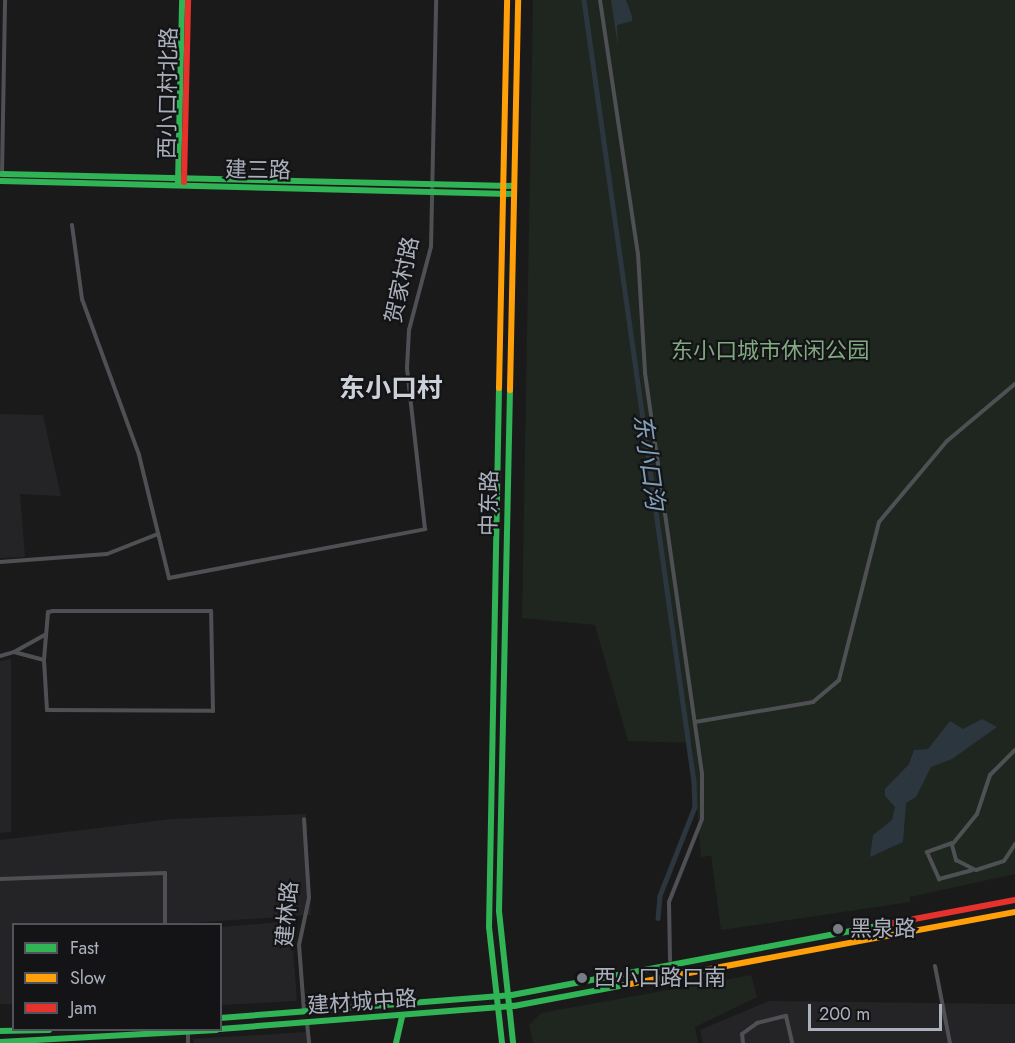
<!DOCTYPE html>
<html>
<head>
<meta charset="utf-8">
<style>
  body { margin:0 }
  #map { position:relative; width:1015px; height:1043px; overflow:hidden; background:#1a1a1b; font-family:Jost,"Noto Sans SC",sans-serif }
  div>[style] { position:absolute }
  .built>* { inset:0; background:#242427 }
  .green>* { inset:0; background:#1e261f }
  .water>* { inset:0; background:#2c363e }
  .canal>* { height:4.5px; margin:-2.25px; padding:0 2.25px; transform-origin:2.25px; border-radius:2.25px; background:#2c363e }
  .street>* { height:4px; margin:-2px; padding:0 2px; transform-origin:2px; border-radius:2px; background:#4e5054 }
  .fast>* { height:6px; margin:-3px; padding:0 3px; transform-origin:3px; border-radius:3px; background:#30b455 }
  .slow>* { height:6px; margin:-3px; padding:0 3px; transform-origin:3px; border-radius:3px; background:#ff9f0a }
  .jam>* { height:6px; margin:-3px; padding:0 3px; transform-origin:3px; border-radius:3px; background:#e5322d }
  .dots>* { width:16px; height:16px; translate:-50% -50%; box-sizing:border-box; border:3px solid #141417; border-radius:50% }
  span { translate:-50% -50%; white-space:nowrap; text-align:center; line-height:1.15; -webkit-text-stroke:4.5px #141417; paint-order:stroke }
  .street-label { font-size:22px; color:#abb1bc }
  .park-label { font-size:22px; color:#80a981 }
  .poi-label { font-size:22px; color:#abb1bc }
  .left { translate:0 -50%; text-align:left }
  .water-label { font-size:24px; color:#80a1ba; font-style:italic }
  .quarter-label { font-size:26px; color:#ccd0d8; font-weight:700 }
  .legend { position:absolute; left:12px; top:923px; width:210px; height:108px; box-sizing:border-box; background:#141417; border:2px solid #505359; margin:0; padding:8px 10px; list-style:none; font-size:18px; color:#abb1bc }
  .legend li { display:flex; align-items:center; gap:12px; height:30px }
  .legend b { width:30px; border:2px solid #505359 }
  .scale { position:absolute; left:808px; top:1004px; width:134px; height:27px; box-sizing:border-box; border:3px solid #abb1bc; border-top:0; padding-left:8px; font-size:18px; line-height:21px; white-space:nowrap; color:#abb1bc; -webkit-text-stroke:4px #141417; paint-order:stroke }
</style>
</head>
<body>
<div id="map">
  <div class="built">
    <div style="clip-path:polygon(0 414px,43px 415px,61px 496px,20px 494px,25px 557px,0 558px)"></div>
    <div style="clip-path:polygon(11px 659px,11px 832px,0 833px,0 661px)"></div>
    <div style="clip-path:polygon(306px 814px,311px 915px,174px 924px,14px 924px,13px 1004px,0 1004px,0 840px,172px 819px)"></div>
    <div style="clip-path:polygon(291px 921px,297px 1001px,221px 1005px,221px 927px)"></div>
    <div style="clip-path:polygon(769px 1001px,1015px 1004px,1015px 1043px,703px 1043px,700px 1030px)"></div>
    <div style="clip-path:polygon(306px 1032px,307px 1043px,194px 1043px,193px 1039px)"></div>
  </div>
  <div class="green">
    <div style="clip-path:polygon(533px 0,1015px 0,1015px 874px,910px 897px,910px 902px,721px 930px,711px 856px,701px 857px,692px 743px,628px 741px,595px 625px,522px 618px)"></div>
    <div style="clip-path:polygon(751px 975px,757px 997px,695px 1027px,698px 1043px,533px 1043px,529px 1025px,541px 1013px)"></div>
  </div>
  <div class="water">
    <div style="clip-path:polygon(611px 0,626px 0,632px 16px,632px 21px,617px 25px,618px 47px)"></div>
    <div style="clip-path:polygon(982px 719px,997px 727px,952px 759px,931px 767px,916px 797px,906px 803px,903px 842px,870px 857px,873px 835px,892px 820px,895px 807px,885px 796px,885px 789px,909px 764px,914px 750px,928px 749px,950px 721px,963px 729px)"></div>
  </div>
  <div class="canal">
    <div style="left:584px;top:0;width:790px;rotate:81.99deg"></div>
    <div style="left:694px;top:782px;width:25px;rotate:88deg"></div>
    <div style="left:695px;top:807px;width:96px;rotate:111.5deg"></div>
    <div style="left:660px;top:896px;width:22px;rotate:95deg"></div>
  </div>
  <div class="street">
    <div style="left:600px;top:0;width:257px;rotate:81.5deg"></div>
    <div style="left:638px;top:254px;width:119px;rotate:86.6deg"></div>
    <div style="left:645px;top:373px;width:404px;rotate:81.9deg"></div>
    <div style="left:702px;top:773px;width:46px;rotate:90deg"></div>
    <div style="left:702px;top:819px;width:89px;rotate:111.7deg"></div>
    <div style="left:669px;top:902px;width:58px;rotate:89deg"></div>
    <div style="left:2px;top:175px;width:175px;rotate:-89deg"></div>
    <div style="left:72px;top:225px;width:75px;rotate:82.3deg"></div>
    <div style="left:82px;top:299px;width:166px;rotate:69.9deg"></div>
    <div style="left:139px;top:455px;width:127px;rotate:76.3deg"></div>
    <div style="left:169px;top:578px;width:261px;rotate:-10.8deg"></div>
    <div style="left:425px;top:529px;width:162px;rotate:-96.4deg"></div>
    <div style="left:407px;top:368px;width:38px;rotate:-87deg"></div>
    <div style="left:409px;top:330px;width:86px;rotate:-75.2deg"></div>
    <div style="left:431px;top:247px;width:247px;rotate:-88.8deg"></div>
    <div style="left:0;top:562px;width:107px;rotate:-4.3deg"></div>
    <div style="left:107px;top:554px;width:55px;rotate:-21.4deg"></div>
    <div style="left:0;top:656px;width:15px;rotate:-16deg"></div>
    <div style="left:44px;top:660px;width:50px;rotate:86.6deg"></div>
    <div style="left:47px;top:710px;width:166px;rotate:0.3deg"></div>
    <div style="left:213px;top:711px;width:100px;rotate:-91.1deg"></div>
    <div style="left:211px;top:611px;width:158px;rotate:180deg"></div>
    <div style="left:53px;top:611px;width:5px;rotate:169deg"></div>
    <div style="left:48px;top:612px;width:48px;rotate:94.8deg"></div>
    <div style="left:44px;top:660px;width:31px;rotate:-165deg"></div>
    <div style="left:14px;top:652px;width:35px;rotate:-29deg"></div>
    <div style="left:695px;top:722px;width:120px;rotate:-9.6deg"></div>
    <div style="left:813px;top:702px;width:34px;rotate:-40deg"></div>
    <div style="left:839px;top:680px;width:163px;rotate:-75.8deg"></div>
    <div style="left:879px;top:522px;width:106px;rotate:-50deg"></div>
    <div style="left:947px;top:441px;width:89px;rotate:-40deg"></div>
    <div style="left:1015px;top:750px;width:35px;rotate:135deg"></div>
    <div style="left:990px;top:775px;width:41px;rotate:108.4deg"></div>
    <div style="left:977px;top:814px;width:40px;rotate:129deg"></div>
    <div style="left:952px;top:845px;width:16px;rotate:75deg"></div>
    <div style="left:956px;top:860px;width:22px;rotate:27deg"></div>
    <div style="left:976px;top:870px;width:29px;rotate:-18deg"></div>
    <div style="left:1004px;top:861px;width:20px;rotate:-57deg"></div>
    <div style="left:952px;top:843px;width:27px;rotate:160deg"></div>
    <div style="left:927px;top:852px;width:30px;rotate:66deg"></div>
    <div style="left:939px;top:879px;width:34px;rotate:-15deg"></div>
    <div style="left:0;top:879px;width:165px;rotate:-2.1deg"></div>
    <div style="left:165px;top:873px;width:51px;rotate:90deg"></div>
    <div style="left:935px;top:966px;width:78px;rotate:79deg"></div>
    <div style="left:304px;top:1011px;width:66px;rotate:-94.3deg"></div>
    <div style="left:299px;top:945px;width:48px;rotate:-78deg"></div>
    <div style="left:309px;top:898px;width:79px;rotate:-93.6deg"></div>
    <div style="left:307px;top:1023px;width:20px;rotate:84deg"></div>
    <div style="left:188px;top:1032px;width:11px;rotate:90deg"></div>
    <div style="left:743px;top:1043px;width:9px;rotate:-96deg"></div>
    <div style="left:742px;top:1034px;width:19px;rotate:-36deg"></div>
    <div style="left:757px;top:1023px;width:30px;rotate:-14deg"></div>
    <div style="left:786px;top:1016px;width:28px;rotate:77deg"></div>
  </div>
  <div class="fast">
    <div style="left:2px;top:174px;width:512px;rotate:1.34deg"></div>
    <div style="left:1px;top:181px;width:512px;rotate:1.45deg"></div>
    <div style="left:178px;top:182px;width:182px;rotate:-88.7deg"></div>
    <div style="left:499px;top:388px;width:539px;rotate:91.06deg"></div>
    <div style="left:489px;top:927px;width:117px;rotate:83.6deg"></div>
    <div style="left:510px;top:390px;width:521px;rotate:91.21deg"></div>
    <div style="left:499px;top:911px;width:133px;rotate:83.9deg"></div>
    <div style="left:220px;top:1018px;width:293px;rotate:-4.5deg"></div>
    <div style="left:512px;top:995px;width:388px;rotate:-10.7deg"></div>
    <div style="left:220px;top:1029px;width:295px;rotate:-4.5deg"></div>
    <div style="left:514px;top:1006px;width:118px;rotate:-10.7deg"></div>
    <div style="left:0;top:1031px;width:49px;rotate:-1.2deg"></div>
    <div style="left:0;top:1042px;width:217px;rotate:-3.2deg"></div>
    <div style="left:396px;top:1043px;width:27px;rotate:-77deg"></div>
  </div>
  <div class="slow">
    <div style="left:499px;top:388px;width:388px;rotate:-88.8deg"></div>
    <div style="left:510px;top:390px;width:390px;rotate:-88.8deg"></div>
    <div style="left:630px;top:984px;width:392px;rotate:-10.6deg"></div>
  </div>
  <div class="jam">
    <div style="left:184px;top:182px;width:182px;rotate:-88.7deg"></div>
    <div style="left:893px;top:923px;width:124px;rotate:-10.7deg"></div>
  </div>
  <div class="dots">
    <div style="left:838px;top:929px;background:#787c84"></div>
    <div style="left:582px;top:978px;background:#787c84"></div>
  </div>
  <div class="street-label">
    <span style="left:168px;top:93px;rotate:-89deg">西小口村北路</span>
    <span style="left:258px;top:170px;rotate:1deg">建三路</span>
    <span style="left:402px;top:280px;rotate:-78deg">贺家村路</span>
    <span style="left:489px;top:503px;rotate:-89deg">中东路</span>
    <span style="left:287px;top:914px;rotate:-85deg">建林路</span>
    <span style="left:362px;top:1002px;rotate:-4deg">建材城中路</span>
  </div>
  <div class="park-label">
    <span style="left:770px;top:351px">东小口城市休闲公园</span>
  </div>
  <div class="poi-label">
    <span class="left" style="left:850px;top:929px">黑泉路</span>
    <span class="left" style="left:594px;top:978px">西小口路口南</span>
  </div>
  <div class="water-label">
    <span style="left:649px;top:462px;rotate:82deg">东小口沟</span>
  </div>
  <div class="quarter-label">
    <span style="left:391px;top:389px">东小口村</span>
  </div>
  <ul class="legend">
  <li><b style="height:8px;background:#30b455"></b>Fast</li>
  <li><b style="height:8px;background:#ff9f0a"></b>Slow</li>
  <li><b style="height:8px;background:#e5322d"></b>Jam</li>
  </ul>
  <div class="scale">200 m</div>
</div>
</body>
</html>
